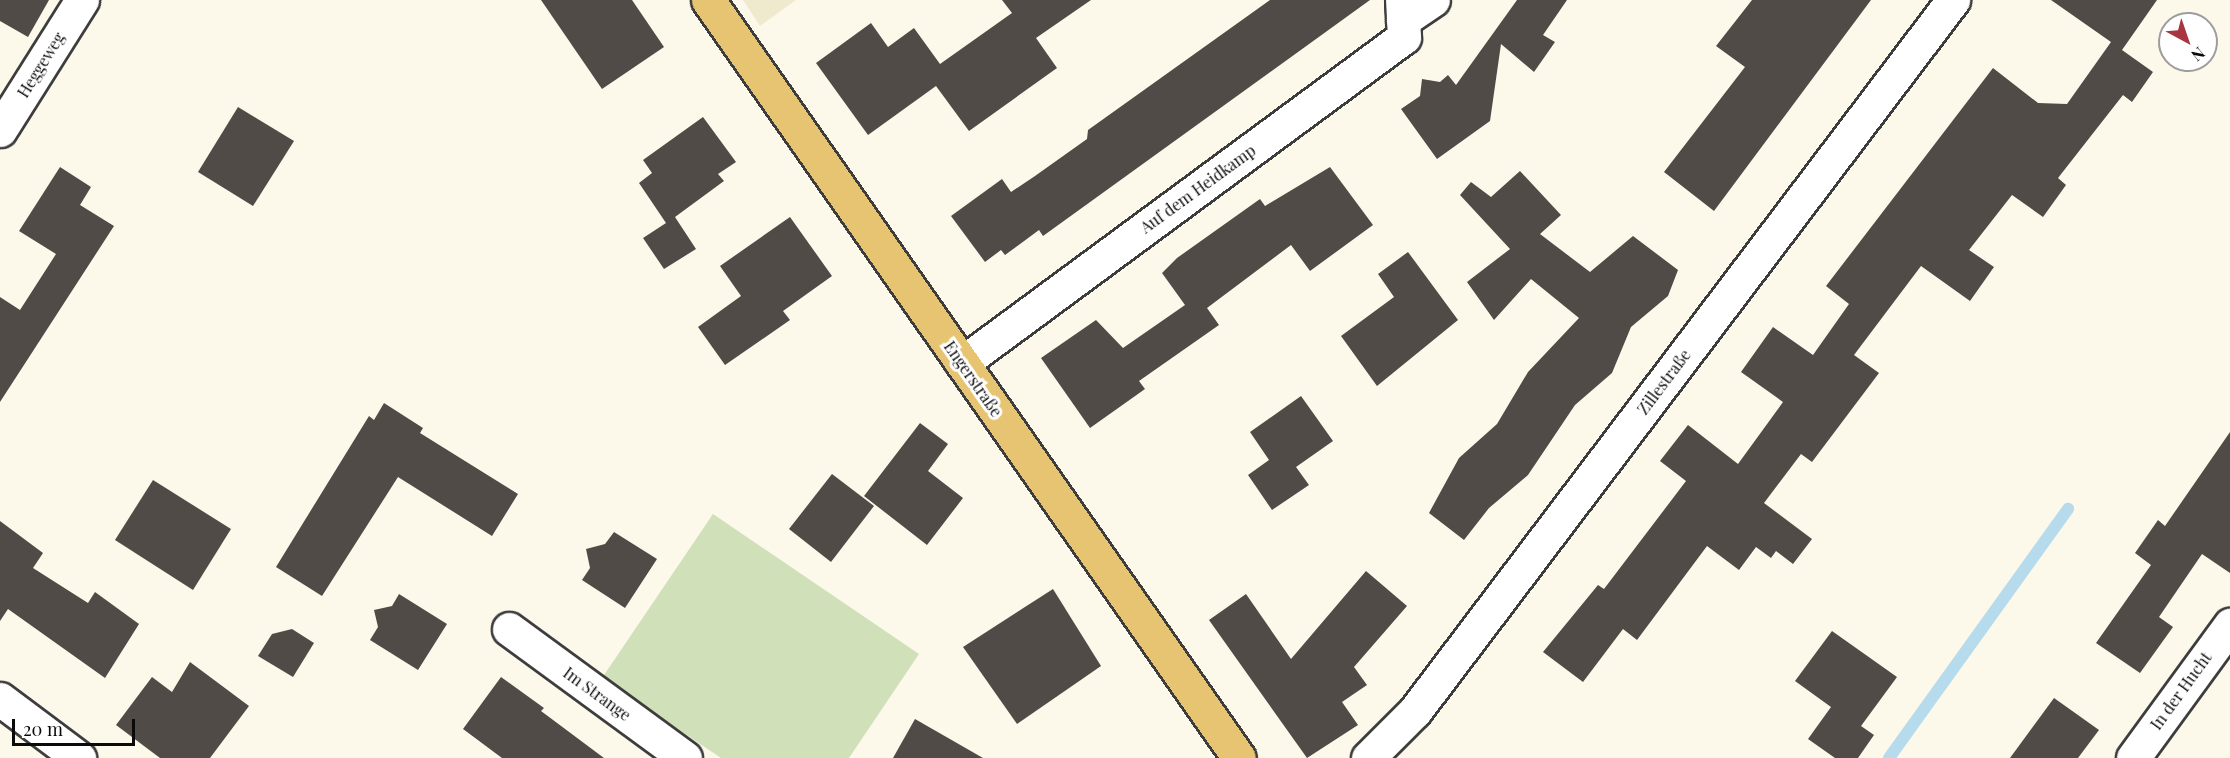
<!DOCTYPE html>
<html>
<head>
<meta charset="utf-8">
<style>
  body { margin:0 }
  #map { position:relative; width:2230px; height:758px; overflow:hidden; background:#fcf8ea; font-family:"Playfair Display",serif }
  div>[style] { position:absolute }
  .farmland>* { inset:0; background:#efeace }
  .green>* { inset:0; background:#d0e1b9 }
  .stream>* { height:12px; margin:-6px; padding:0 6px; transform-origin:6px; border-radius:6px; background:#b6dbed }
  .building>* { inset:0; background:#514b48 }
  .roads { filter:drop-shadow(2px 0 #3d3d3d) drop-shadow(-2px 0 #3d3d3d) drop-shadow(0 2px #3d3d3d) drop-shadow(0 -2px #3d3d3d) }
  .minor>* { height:33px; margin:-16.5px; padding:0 16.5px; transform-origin:16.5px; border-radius:16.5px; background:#fff }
  .major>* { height:33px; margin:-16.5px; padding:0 16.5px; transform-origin:16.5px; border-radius:16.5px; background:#e6c471 }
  span { translate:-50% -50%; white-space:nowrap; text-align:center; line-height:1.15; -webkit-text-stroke:6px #fff; paint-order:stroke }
  .street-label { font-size:16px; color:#0a0a0a }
  .north { position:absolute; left:2158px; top:12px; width:60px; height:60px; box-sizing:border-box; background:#fff; border:2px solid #9d9d9d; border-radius:50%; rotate:140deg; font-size:16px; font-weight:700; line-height:24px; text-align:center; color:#0a0a0a }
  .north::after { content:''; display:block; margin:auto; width:21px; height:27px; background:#a73641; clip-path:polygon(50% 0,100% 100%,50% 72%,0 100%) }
  .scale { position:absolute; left:12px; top:719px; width:123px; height:27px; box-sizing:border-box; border:3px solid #0a0a0a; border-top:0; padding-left:8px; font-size:18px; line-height:21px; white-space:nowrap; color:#0a0a0a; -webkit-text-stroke:4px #fff; paint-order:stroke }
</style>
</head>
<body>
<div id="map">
  <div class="farmland">
    <div style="clip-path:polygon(743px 0,796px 0,760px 26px)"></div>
  </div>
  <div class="green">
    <div style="clip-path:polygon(713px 514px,919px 654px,849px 758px,721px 758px,602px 678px)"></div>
  </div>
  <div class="stream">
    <div style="left:1889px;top:758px;width:307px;rotate:-54.3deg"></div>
  </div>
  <div class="building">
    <div style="clip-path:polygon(0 0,49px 0,28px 37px,0 21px)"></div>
    <div style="clip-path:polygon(541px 0,632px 0,664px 47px,602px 89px)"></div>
    <div style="clip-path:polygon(1002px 0,1091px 0,1036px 38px,1057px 68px,969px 131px,936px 86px,868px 135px,816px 63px,871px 23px,888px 47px,914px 28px,940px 64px,1012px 13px)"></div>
    <div style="clip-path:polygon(1270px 0,1370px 0,1043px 236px,1039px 230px,1005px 255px,1001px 250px,985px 262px,951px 216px,1002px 179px,1011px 192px,1035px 176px,1087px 139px,1088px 130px)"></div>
    <div style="clip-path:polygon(1517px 0,1567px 0,1543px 35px,1555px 42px,1534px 72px,1501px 44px,1490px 121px,1437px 159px,1401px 109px,1420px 96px,1422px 79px,1440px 82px,1448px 75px,1456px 85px)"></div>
    <div style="clip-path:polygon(1752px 0,1871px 0,1714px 211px,1664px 172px,1745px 67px,1716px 46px)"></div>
    <div style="clip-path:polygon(2051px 0,2157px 0,2122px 50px,2153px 72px,2132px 102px,2123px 95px,2058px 178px,2066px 185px,2043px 217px,2012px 195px,1969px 250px,1994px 267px,1970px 301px,1921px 266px,1854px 355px,1879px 373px,1812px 462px,1801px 454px,1764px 503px,1812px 539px,1793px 564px,1776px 551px,1771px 558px,1756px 547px,1739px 570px,1707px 546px,1637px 640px,1623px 629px,1583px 682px,1543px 652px,1598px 585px,1604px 589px,1686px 481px,1660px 461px,1688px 425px,1738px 464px,1783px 402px,1741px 372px,1773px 327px,1813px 355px,1849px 304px,1826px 286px,1993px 68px,2038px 103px,2067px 104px,2111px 42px)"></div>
    <div style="clip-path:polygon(238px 107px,294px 141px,253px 206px,198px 172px)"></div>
    <div style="clip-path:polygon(703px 117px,736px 162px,718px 174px,724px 181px,675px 217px,696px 249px,664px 269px,643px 238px,666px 223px,639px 183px,652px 173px,643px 160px)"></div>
    <div style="clip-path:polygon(60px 167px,91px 187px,80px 205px,114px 226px,0 402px,0 297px,20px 310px,56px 254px,19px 231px)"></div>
    <div style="clip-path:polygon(1330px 167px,1373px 225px,1310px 271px,1291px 245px,1207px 308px,1219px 325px,1139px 381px,1145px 389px,1090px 428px,1041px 358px,1096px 320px,1123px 348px,1185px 305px,1162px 273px,1177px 258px,1260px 199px,1265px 206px)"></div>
    <div style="clip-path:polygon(1520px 171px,1561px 215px,1540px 234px,1590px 272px,1633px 236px,1678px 270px,1668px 296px,1631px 327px,1612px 373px,1575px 405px,1528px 475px,1489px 508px,1464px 540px,1429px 513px,1459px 458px,1497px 424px,1528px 372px,1579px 318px,1531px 279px,1494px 320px,1467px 282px,1510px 249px,1460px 195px,1471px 182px,1491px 197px)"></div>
    <div style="clip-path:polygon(790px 217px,832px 276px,783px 311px,790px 320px,725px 365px,698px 327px,741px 296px,720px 266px)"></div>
    <div style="clip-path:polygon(1408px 252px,1458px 320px,1377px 386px,1341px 336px,1394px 297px,1378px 274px)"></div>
    <div style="clip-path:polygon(1301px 396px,1333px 441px,1296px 467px,1309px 485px,1272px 510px,1248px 475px,1269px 460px,1250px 432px)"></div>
    <div style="clip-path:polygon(384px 403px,423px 428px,420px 433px,518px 494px,492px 536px,398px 477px,322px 596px,276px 567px,369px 416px,374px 420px)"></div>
    <div style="clip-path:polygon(920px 423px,948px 444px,928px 471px,963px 498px,927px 545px,864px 496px)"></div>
    <div style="clip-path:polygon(2230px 432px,2230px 573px,2202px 554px,2159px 617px,2173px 627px,2140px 673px,2096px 643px,2151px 565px,2135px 553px,2158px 520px,2165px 526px)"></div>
    <div style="clip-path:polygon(832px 474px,874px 506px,831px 562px,789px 529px)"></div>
    <div style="clip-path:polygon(153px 480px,231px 529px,193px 590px,115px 540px)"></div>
    <div style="clip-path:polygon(0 521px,43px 553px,33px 568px,88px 603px,95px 592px,139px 624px,105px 678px,8px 609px,0 621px)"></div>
    <div style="clip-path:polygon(614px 532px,657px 559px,625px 608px,582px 580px,590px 568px,586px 549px,605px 544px)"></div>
    <div style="clip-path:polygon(1366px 571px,1407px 606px,1354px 667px,1367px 685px,1342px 702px,1358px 725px,1307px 758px,1209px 620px,1246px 594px,1291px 659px)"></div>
    <div style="clip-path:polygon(1053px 589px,1101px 666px,1017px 724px,963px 647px)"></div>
    <div style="clip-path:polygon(399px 594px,447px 624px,418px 670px,370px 640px,378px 627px,374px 610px,392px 606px)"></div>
    <div style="clip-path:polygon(292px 629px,314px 643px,293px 677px,258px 656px,272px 634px)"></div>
    <div style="clip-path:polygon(1832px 631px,1897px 677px,1861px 726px,1874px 735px,1858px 758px,1835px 758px,1808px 739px,1831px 707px,1795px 681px)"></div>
    <div style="clip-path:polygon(190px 662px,249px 706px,210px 758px,160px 758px,116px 725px,152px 677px,172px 692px)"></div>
    <div style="clip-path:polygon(501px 677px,544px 708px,541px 711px,604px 758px,502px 758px,463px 729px)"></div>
    <div style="clip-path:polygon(2054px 698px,2099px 730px,2078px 758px,2010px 758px)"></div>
    <div style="clip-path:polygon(915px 719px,983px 758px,893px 758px)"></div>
  </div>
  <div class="roads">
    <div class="minor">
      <div style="left:1403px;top:20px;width:36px;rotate:-34deg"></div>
      <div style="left:0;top:130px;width:154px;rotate:-57.8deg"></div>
      <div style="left:962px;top:363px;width:549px;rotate:-36.41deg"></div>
      <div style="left:1404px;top:37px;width:37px;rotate:-93deg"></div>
      <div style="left:509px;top:629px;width:218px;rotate:36.2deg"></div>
      <div style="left:0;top:699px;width:99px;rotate:36.8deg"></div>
      <div style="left:1368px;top:758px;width:66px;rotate:-45deg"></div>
      <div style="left:1415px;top:711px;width:892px;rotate:-52.89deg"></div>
      <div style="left:2133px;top:758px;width:165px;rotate:-53.9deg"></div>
    </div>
    <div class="major">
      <div style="left:708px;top:0;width:925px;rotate:54.99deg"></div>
    </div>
  </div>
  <div class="street-label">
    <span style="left:41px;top:65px;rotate:-58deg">Heggeweg</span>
    <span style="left:1198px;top:189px;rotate:-36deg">Auf dem Heidkamp</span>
    <span style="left:973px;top:379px;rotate:55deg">Engerstraße</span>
    <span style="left:1664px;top:382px;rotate:-53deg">Zillestraße</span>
    <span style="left:2181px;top:691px;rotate:-54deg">In der Hucht</span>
    <span style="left:597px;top:694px;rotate:36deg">Im Strange</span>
  </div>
  <div class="north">N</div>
  <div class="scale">20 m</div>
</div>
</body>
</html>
